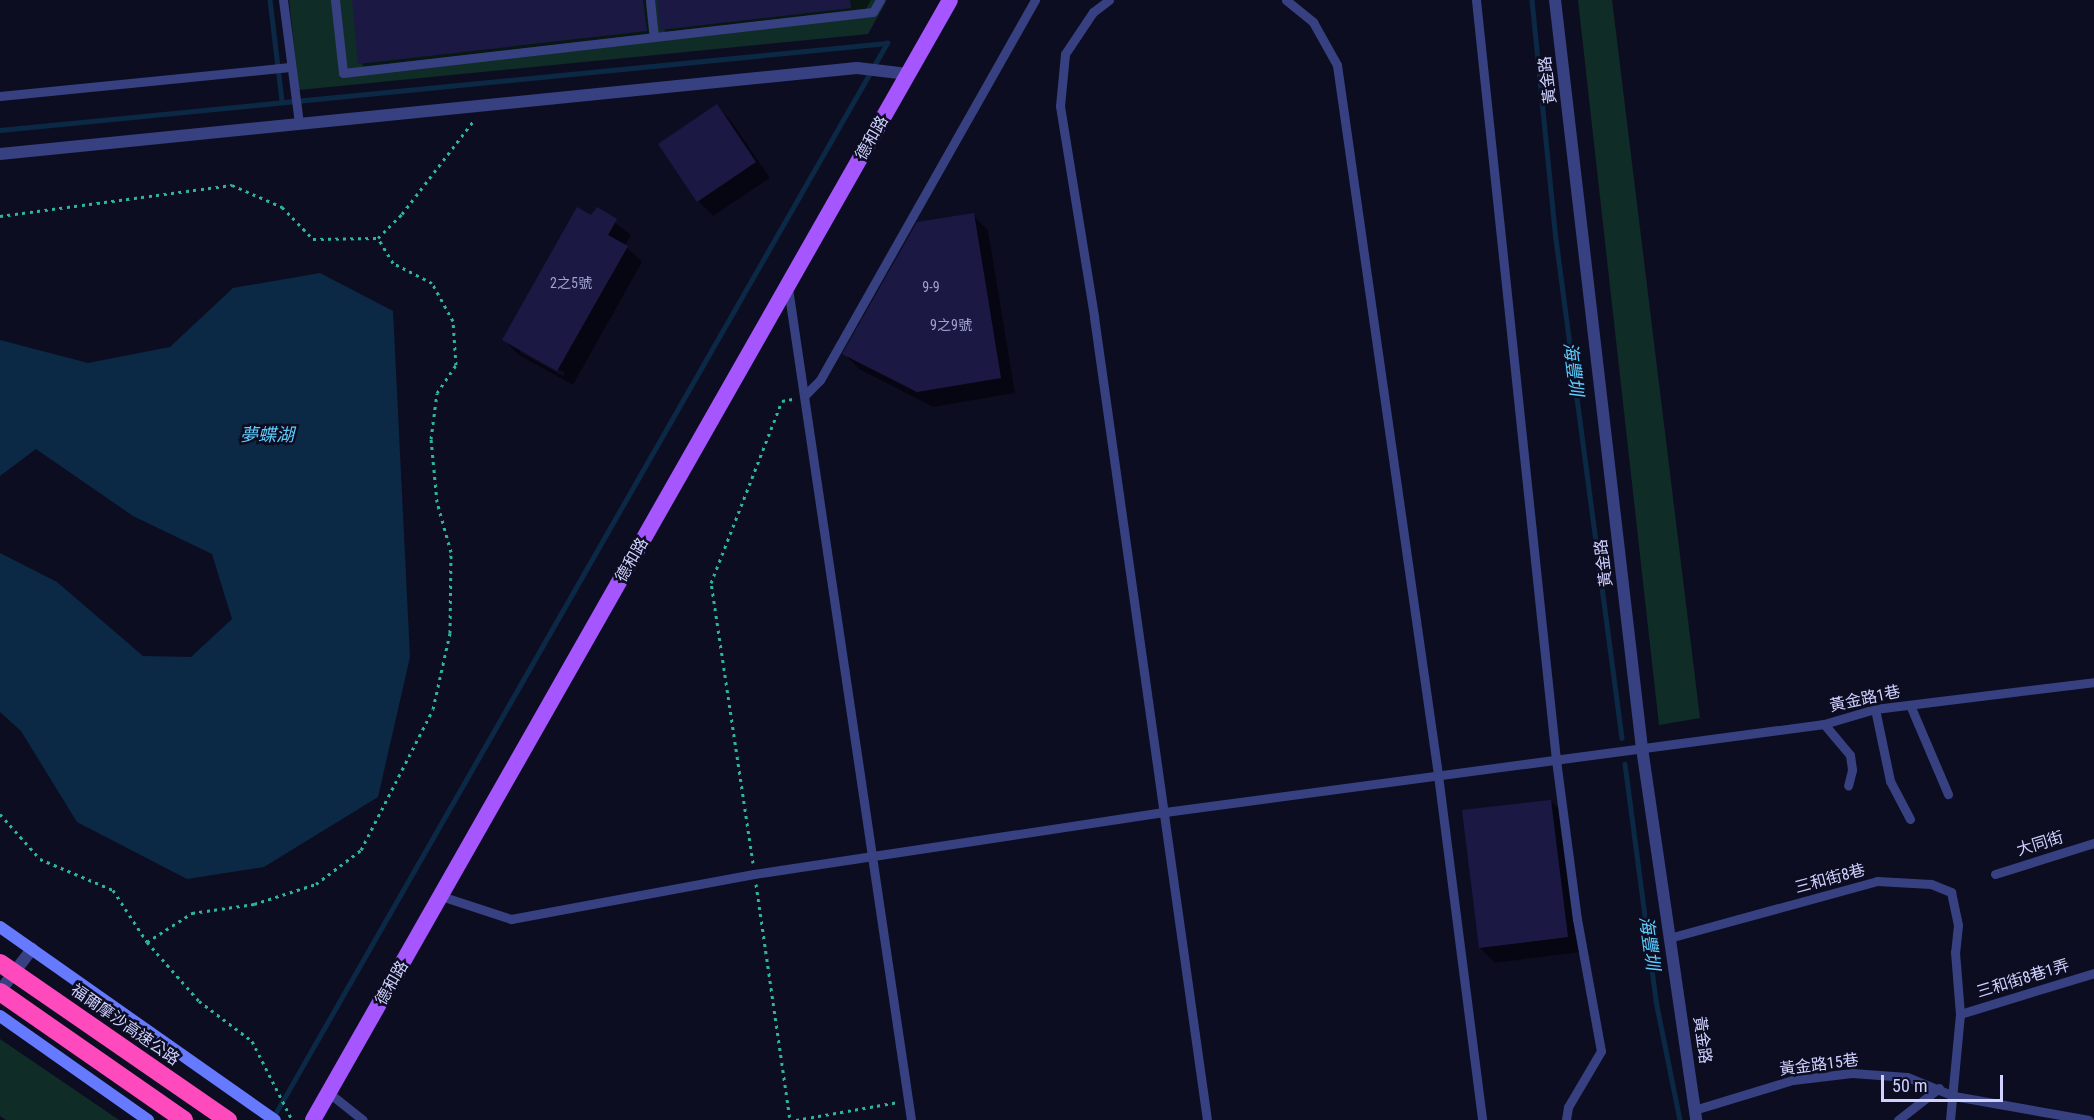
<!DOCTYPE html>
<html>
<head>
<meta charset="utf-8">
<style>
  body { margin:0 }
  #map { position:relative; width:2094px; height:1120px; overflow:hidden; background:#0d0d22; font-family:"Roboto Condensed","Noto Sans TC",sans-serif }
  div>[style] { position:absolute }
  .green>* { inset:0; background:#102c27 }
  .water>* { inset:0; background:#0b2944 }
  .shadow>* { inset:0; background:#0007 }
  .stream>* { height:4.5px; margin:-2.25px; padding:0 2.25px; transform-origin:2.25px; border-radius:2.25px; background:#0b2944 }
  .building>* { inset:0; background:#1b1944 }
  .path>* { height:3px; margin-top:-1.5px; transform-origin:0; background:repeating-linear-gradient(90deg,#2cb597 0 3px,transparent 0 7.5px) }
  .service>* { height:9px; margin:-4.5px; padding:0 4.5px; transform-origin:4.5px; border-radius:4.5px; background:#374182 }
  .minor>* { height:12px; margin:-6px; padding:0 6px; transform-origin:6px; border-radius:6px; background:#374182 }
  .tertiary>* { height:12px; margin:-6px; padding:0 6px; transform-origin:6px; border-radius:6px; background:#374182 }
  .secondary>* { height:12px; margin:-6px; padding:0 6px; transform-origin:6px; border-radius:6px; background:#667aff }
  .primary>* { height:16px; margin:-8px; padding:0 8px; transform-origin:8px; border-radius:8px; background:#a556ff }
  .motorway>* { height:18px; margin:-9px; padding:0 9px; transform-origin:9px; border-radius:9px; background:#ff4abe }
  .motorway-bridge>* { height:18px; margin:-9px; padding:0 9px; transform-origin:9px; border-radius:9px; background:#ff4abe }
  span { translate:-50% -50%; white-space:nowrap; text-align:center; line-height:1.15; -webkit-text-stroke:5px #0d0d22; paint-order:stroke }
  .number-label { font-size:14px; color:#a2a3d0 }
  .number-label span { -webkit-text-stroke-width:0 }
  .street-label { font-size:16px; color:#cfd1ff }
  .water-label { font-size:18px; color:#5dceff; font-style:italic }
  .scale { position:absolute; left:1881px; top:1075px; width:122px; height:27px; box-sizing:border-box; border:3px solid #cfd1ff; border-top:0; padding-left:8px; font-size:18px; line-height:21px; white-space:nowrap; color:#cfd1ff; -webkit-text-stroke:4px #0d0d22; paint-order:stroke }
</style>
</head>
<body>
<div id="map">
  <div class="green">
    <div style="clip-path:polygon(289px 0,887px 0,868px 34px,299px 90px)"></div>
    <div style="clip-path:polygon(1578px 0,1612px 0,1700px 718px,1659px 725px)"></div>
    <div style="clip-path:polygon(0 1039px,119px 1120px,6px 1120px,0 1116px)"></div>
  </div>
  <div class="water">
    <div style="clip-path:polygon(320px 273px,393px 311px,410px 657px,378px 797px,264px 867px,187px 879px,77px 822px,21px 731px,0 712px,0 553px,57px 582px,143px 656px,191px 657px,232px 619px,212px 554px,133px 516px,36px 449px,0 476px,0 340px,88px 363px,170px 347px,233px 288px)"></div>
  </div>
  <div class="shadow">
    <div style="clip-path:polygon(354px 0,649px 0,646px 4px,649px 34px,363px 67px)"></div>
    <div style="clip-path:polygon(658px 0,871px 0,866px 9px,665px 32px)"></div>
    <div style="clip-path:polygon(717px 106px,731px 121px,770px 178px,713px 216px,698px 201px)"></div>
    <div style="clip-path:polygon(evenodd,597px 209px,631px 235px,625px 246px,642px 262px,573px 385px,519px 355px,504px 340px,597px 209px,520px 348px,565px 373px,563px 376px,520px 352px,520px 348px)"></div>
    <div style="clip-path:polygon(973px 215px,988px 230px,1015px 393px,933px 407px,859px 369px,844px 354px)"></div>
    <div style="clip-path:polygon(1551px 801px,1566px 816px,1582px 952px,1495px 963px,1480px 948px)"></div>
  </div>
  <div class="stream">
    <div style="left:270px;top:0;width:102px;rotate:83.2deg"></div>
    <div style="left:1532px;top:0;width:240px;rotate:84.3deg"></div>
    <div style="left:1556px;top:239px;width:503px;rotate:82.47deg"></div>
    <div style="left:0;top:130px;width:891px;rotate:-5.6deg"></div>
    <div style="left:1625px;top:764px;width:239px;rotate:82.5deg"></div>
    <div style="left:1656px;top:1001px;width:121px;rotate:78.6deg"></div>
    <div style="left:274px;top:1116px;width:1236px;rotate:-60.26deg"></div>
  </div>
  <div class="building">
    <div style="clip-path:polygon(352px 0,643px 0,647px 31px,358px 64px)"></div>
    <div style="clip-path:polygon(657px 0,850px 0,851px 8px,660px 30px)"></div>
    <div style="clip-path:polygon(717px 104px,756px 162px,697px 202px,658px 144px)"></div>
    <div style="clip-path:polygon(577px 207px,591px 215px,597px 207px,617px 219px,608px 235px,628px 246px,557px 371px,502px 340px)"></div>
    <div style="clip-path:polygon(974px 213px,1001px 378px,917px 392px,842px 354px,917px 222px)"></div>
    <div style="clip-path:polygon(1551px 800px,1568px 937px,1479px 948px,1462px 810px)"></div>
  </div>
  <div class="path">
    <div style="left:0;top:216px;width:234px;rotate:-7.6deg"></div>
    <div style="left:232px;top:185px;width:55px;rotate:23.7deg"></div>
    <div style="left:282px;top:207px;width:45px;rotate:45.9deg"></div>
    <div style="left:313px;top:239px;width:65px;rotate:-0.9deg"></div>
    <div style="left:378px;top:238px;width:34px;rotate:-45deg"></div>
    <div style="left:402px;top:214px;width:118px;rotate:-52.5deg"></div>
    <div style="left:0;top:814px;width:60px;rotate:48.4deg"></div>
    <div style="left:40px;top:859px;width:79px;rotate:23deg"></div>
    <div style="left:113px;top:890px;width:62px;rotate:56.8deg"></div>
    <div style="left:147px;top:942px;width:79px;rotate:48.6deg"></div>
    <div style="left:199px;top:1001px;width:66px;rotate:37deg"></div>
    <div style="left:252px;top:1041px;width:89px;rotate:63.1deg"></div>
    <div style="left:753px;top:863px;width:283px;rotate:-98.5deg"></div>
    <div style="left:711px;top:583px;width:195px;rotate:-68.7deg"></div>
    <div style="left:782px;top:401px;width:11px;rotate:-10deg"></div>
    <div style="left:756px;top:884px;width:238px;rotate:81.8deg"></div>
    <div style="left:147px;top:942px;width:54px;rotate:-32.8deg"></div>
    <div style="left:192px;top:913px;width:63px;rotate:-8.3deg"></div>
    <div style="left:254px;top:904px;width:65px;rotate:-17.9deg"></div>
    <div style="left:316px;top:884px;width:56px;rotate:-37.1deg"></div>
    <div style="left:361px;top:850px;width:158px;rotate:-62.9deg"></div>
    <div style="left:433px;top:709px;width:78px;rotate:-77.4deg"></div>
    <div style="left:450px;top:633px;width:81px;rotate:-89.3deg"></div>
    <div style="left:451px;top:552px;width:52px;rotate:-105.6deg"></div>
    <div style="left:437px;top:502px;width:63px;rotate:-95.4deg"></div>
    <div style="left:431px;top:439px;width:46px;rotate:-82.6deg"></div>
    <div style="left:437px;top:393px;width:34px;rotate:-56deg"></div>
    <div style="left:456px;top:365px;width:44px;rotate:-93.9deg"></div>
    <div style="left:453px;top:321px;width:43px;rotate:-118.9deg"></div>
    <div style="left:432px;top:283px;width:44px;rotate:-152.9deg"></div>
    <div style="left:393px;top:263px;width:29px;rotate:-121deg"></div>
    <div style="left:796px;top:1120px;width:104px;rotate:-10deg"></div>
  </div>
  <div class="service">
    <div style="left:283px;top:0;width:125px;rotate:82.6deg"></div>
    <div style="left:335px;top:0;width:73px;rotate:83.7deg"></div>
    <div style="left:343px;top:73px;width:533px;rotate:-6.57deg"></div>
    <div style="left:873px;top:12px;width:14px;rotate:-60deg"></div>
    <div style="left:650px;top:0;width:37px;rotate:84deg"></div>
    <div style="left:1109px;top:0;width:20px;rotate:143deg"></div>
    <div style="left:1093px;top:12px;width:50px;rotate:123.7deg"></div>
    <div style="left:1065px;top:54px;width:52px;rotate:95.5deg"></div>
    <div style="left:1060px;top:106px;width:214px;rotate:80.8deg"></div>
    <div style="left:1094px;top:317px;width:811px;rotate:81.99deg"></div>
    <div style="left:1286px;top:0;width:35px;rotate:39deg"></div>
    <div style="left:1313px;top:22px;width:49px;rotate:60.8deg"></div>
    <div style="left:1337px;top:65px;width:717px;rotate:81.9deg"></div>
    <div style="left:1438px;top:775px;width:348px;rotate:82.7deg"></div>
    <div style="left:1476px;top:0;width:764px;rotate:83.99deg"></div>
    <div style="left:1556px;top:760px;width:160px;rotate:82.5deg"></div>
    <div style="left:1577px;top:919px;width:134px;rotate:79.7deg"></div>
    <div style="left:1601px;top:1051px;width:65px;rotate:120.5deg"></div>
    <div style="left:1568px;top:1107px;width:13px;rotate:99deg"></div>
    <div style="left:0;top:96px;width:291px;rotate:-5.7deg"></div>
    <div style="left:788px;top:288px;width:841px;rotate:81.59deg"></div>
    <div style="left:805px;top:395px;width:21px;rotate:-45deg"></div>
    <div style="left:820px;top:380px;width:437px;rotate:-60.5deg"></div>
    <div style="left:1910px;top:705px;width:97px;rotate:66.9deg"></div>
    <div style="left:1875px;top:709px;width:74px;rotate:78.2deg"></div>
    <div style="left:1890px;top:781px;width:43px;rotate:62.2deg"></div>
    <div style="left:1824px;top:724px;width:40px;rotate:50deg"></div>
    <div style="left:1850px;top:755px;width:15px;rotate:82deg"></div>
    <div style="left:1852px;top:770px;width:16px;rotate:104deg"></div>
    <div style="left:1995px;top:874px;width:104px;rotate:-17.4deg"></div>
    <div style="left:441px;top:896px;width:74px;rotate:18.2deg"></div>
    <div style="left:511px;top:919px;width:247px;rotate:-10.5deg"></div>
    <div style="left:754px;top:874px;width:416px;rotate:-8.6deg"></div>
    <div style="left:1165px;top:812px;width:665px;rotate:-7.61deg"></div>
    <div style="left:1824px;top:724px;width:53px;rotate:-16.4deg"></div>
    <div style="left:1875px;top:709px;width:221px;rotate:-7deg"></div>
    <div style="left:1669px;top:938px;width:216px;rotate:-15.3deg"></div>
    <div style="left:1877px;top:881px;width:54px;rotate:3.2deg"></div>
    <div style="left:1931px;top:884px;width:22px;rotate:22deg"></div>
    <div style="left:1951px;top:892px;width:34px;rotate:78deg"></div>
    <div style="left:1958px;top:925px;width:27px;rotate:96deg"></div>
    <div style="left:1955px;top:952px;width:62px;rotate:85.4deg"></div>
    <div style="left:1960px;top:1014px;width:106px;rotate:95.4deg"></div>
    <div style="left:1960px;top:1014px;width:140px;rotate:-17deg"></div>
    <div style="left:329px;top:1093px;width:43px;rotate:38.5deg"></div>
    <div style="left:1694px;top:1110px;width:103px;rotate:-16.9deg"></div>
    <div style="left:1793px;top:1080px;width:59px;rotate:-6.8deg"></div>
    <div style="left:1852px;top:1073px;width:55px;rotate:4.2deg"></div>
    <div style="left:1907px;top:1077px;width:51px;rotate:22deg"></div>
    <div style="left:1954px;top:1096px;width:137px;rotate:10.1deg"></div>
    <div style="left:1898px;top:1120px;width:52px;rotate:-38deg"></div>
  </div>
  <div class="minor">
    <div style="left:0;top:154px;width:861px;rotate:-5.73deg"></div>
    <div style="left:857px;top:68px;width:51px;rotate:6.7deg"></div>
    <div style="left:0;top:991px;width:53px;rotate:-52.7deg"></div>
  </div>
  <div class="tertiary">
    <div style="left:1555px;top:0;width:753px;rotate:83.37deg"></div>
    <div style="left:1642px;top:748px;width:376px;rotate:81.7deg"></div>
  </div>
  <div class="secondary">
    <div style="left:0;top:927px;width:336px;rotate:35.1deg"></div>
    <div style="left:0;top:1016px;width:181px;rotate:35.1deg"></div>
  </div>
  <div class="primary">
    <div style="left:313px;top:1120px;width:1288px;rotate:-60.37deg"></div>
  </div>
  <div class="motorway">
    <div style="left:0;top:992px;width:224px;rotate:34.8deg"></div>
  </div>
  <div class="motorway-bridge">
    <div style="left:0;top:963px;width:277px;rotate:34.6deg"></div>
  </div>
  <div class="number-label">
    <span style="left:571px;top:283px">2之5號</span>
    <span style="left:931px;top:287px">9-9</span>
    <span style="left:951px;top:325px">9之9號</span>
  </div>
  <div class="street-label">
    <span style="left:1548px;top:80px;rotate:-97deg">黃金路</span>
    <span style="left:872px;top:138px;rotate:-60deg">德和路</span>
    <span style="left:632px;top:560px;rotate:-60deg">德和路</span>
    <span style="left:1604px;top:563px;rotate:-97deg">黃金路</span>
    <span style="left:1865px;top:699px;rotate:-12deg">黃金路1巷</span>
    <span style="left:2040px;top:844px;rotate:-17deg">大同街</span>
    <span style="left:1830px;top:879px;rotate:-15deg">三和街8巷</span>
    <span style="left:2023px;top:979px;rotate:-17deg">三和街8巷1弄</span>
    <span style="left:392px;top:983px;rotate:-60deg">德和路</span>
    <span style="left:125px;top:1025px;rotate:35deg">福爾摩沙高速公路</span>
    <span style="left:1702px;top:1040px;rotate:82deg">黃金路</span>
    <span style="left:1819px;top:1065px;rotate:-7deg">黃金路15巷</span>
  </div>
  <div class="water-label">
    <span style="left:1573px;top:369px;rotate:83deg">海豐圳</span>
    <span style="left:267px;top:435px">夢蝶湖</span>
    <span style="left:1649px;top:943px;rotate:82deg">海豐圳</span>
  </div>
  <div class="scale">50 m</div>
</div>
</body>
</html>
